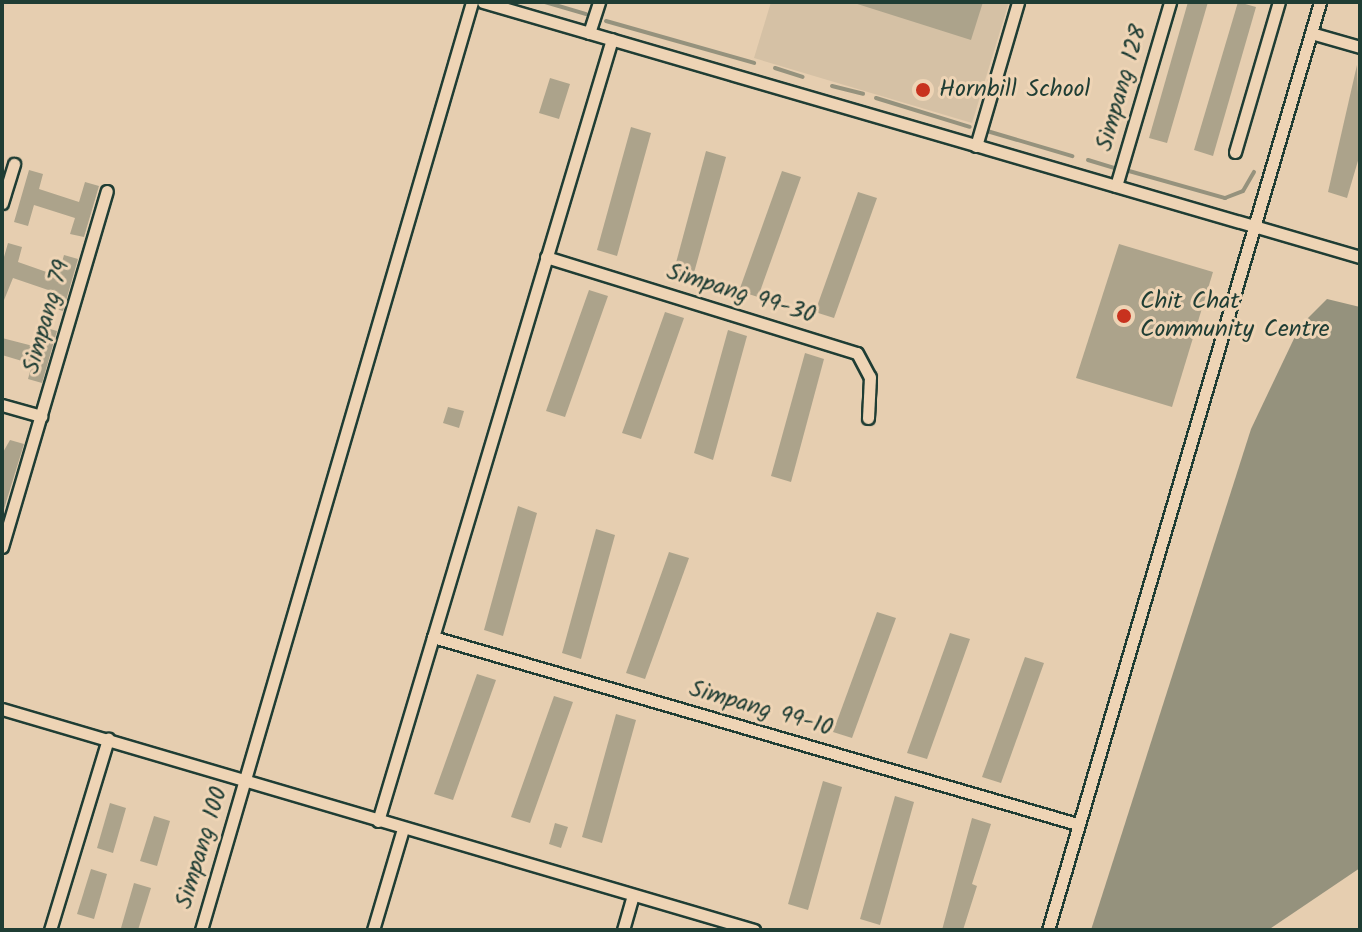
<!DOCTYPE html>
<html>
<head>
<meta charset="utf-8">
<style>
  body { margin:0 }
  #map { position:relative; width:1362px; height:932px; overflow:hidden; background:#e6ceb0; font-family:Kalam,sans-serif }
  div>[style] { position:absolute }
  .built>* { inset:0; background:#d5c1a5 }
  .water>* { inset:0; background:#95927d }
  .stream>* { height:4px; margin:-2px; padding:0 2px; transform-origin:2px; border-radius:2px; background:#95927d }
  .building>* { inset:0; background:#aca38b }
  .roads { filter:drop-shadow(2px 0 #1f3d34) drop-shadow(-2px 0 #1f3d34) drop-shadow(0 2px #1f3d34) drop-shadow(0 -2px #1f3d34) }
  .minor>* { height:11px; margin:-5.5px; padding:0 5.5px; transform-origin:5.5px; border-radius:5.5px; background:#eed4b5 }
  .dots>* { width:22px; height:22px; translate:-50% -50%; box-sizing:border-box; border:4px solid #eed4b5; border-radius:50% }
  span { translate:-50% -50%; white-space:nowrap; text-align:center; line-height:1.15; -webkit-text-stroke:6px #eed4b5; paint-order:stroke }
  .street-label { font-size:24px; color:#1f3d34 }
  .poi-label { font-size:24px; color:#1f3d34 }
  .left { translate:0 -50%; text-align:left }
  .frame { position:absolute; inset:0; border:4px solid #1f3d34; pointer-events:none }
</style>
</head>
<body>
<div id="map">
  <div class="built">
    <div style="clip-path:polygon(771px 2px,1009px 2px,972px 123px,754px 58px)"></div>
  </div>
  <div class="water">
    <div style="clip-path:polygon(1327px 299px,1360px 307px,1360px 868px,1268px 930px,1091px 930px,1251px 429px,1300px 326px)"></div>
  </div>
  <div class="stream">
    <div style="left:545px;top:2px;width:43px;rotate:16.3deg"></div>
    <div style="left:606px;top:21px;width:154px;rotate:15.8deg"></div>
    <div style="left:775px;top:68px;width:29px;rotate:18deg"></div>
    <div style="left:832px;top:86px;width:32px;rotate:14deg"></div>
    <div style="left:876px;top:98px;width:98px;rotate:17.1deg"></div>
    <div style="left:987px;top:131px;width:89px;rotate:16.4deg"></div>
    <div style="left:1088px;top:160px;width:28px;rotate:17deg"></div>
    <div style="left:1129px;top:171px;width:100px;rotate:15.7deg"></div>
    <div style="left:1225px;top:198px;width:19px;rotate:-21deg"></div>
    <div style="left:1243px;top:191px;width:22px;rotate:-60deg"></div>
  </div>
  <div class="building">
    <div style="clip-path:polygon(851px 2px,983px 2px,971px 40px)"></div>
    <div style="clip-path:polygon(1188px 2px,1208px 2px,1167px 143px,1149px 138px)"></div>
    <div style="clip-path:polygon(1238px 2px,1256px 7px,1213px 156px,1194px 150px)"></div>
    <div style="clip-path:polygon(1357px 65px,1360px 154px,1347px 198px,1328px 192px)"></div>
    <div style="clip-path:polygon(550px 78px,570px 84px,559px 119px,539px 113px)"></div>
    <div style="clip-path:polygon(631px 127px,651px 133px,617px 256px,597px 250px)"></div>
    <div style="clip-path:polygon(706px 151px,726px 157px,692px 280px,673px 274px)"></div>
    <div style="clip-path:polygon(29px 170px,43px 174px,39px 189px,79px 202px,85px 182px,99px 186px,84px 237px,70px 234px,75px 218px,34px 205px,28px 226px,14px 222px)"></div>
    <div style="clip-path:polygon(782px 171px,801px 177px,758px 297px,739px 291px)"></div>
    <div style="clip-path:polygon(858px 192px,877px 198px,834px 318px,815px 312px)"></div>
    <div style="clip-path:polygon(8px 243px,22px 247px,18px 262px,58px 276px,64px 255px,78px 259px,63px 311px,49px 307px,54px 292px,13px 278px,2px 305px,2px 264px)"></div>
    <div style="clip-path:polygon(1119px 244px,1213px 272px,1172px 407px,1076px 378px)"></div>
    <div style="clip-path:polygon(589px 290px,608px 296px,565px 417px,546px 411px)"></div>
    <div style="clip-path:polygon(665px 312px,684px 318px,641px 439px,622px 433px)"></div>
    <div style="clip-path:polygon(43px 327px,57px 331px,42px 383px,28px 379px,32px 364px,2px 355px,2px 338px,37px 347px)"></div>
    <div style="clip-path:polygon(728px 330px,747px 336px,713px 460px,694px 453px)"></div>
    <div style="clip-path:polygon(805px 353px,824px 359px,791px 482px,771px 476px)"></div>
    <div style="clip-path:polygon(448px 407px,464px 411px,459px 428px,443px 423px)"></div>
    <div style="clip-path:polygon(10px 440px,24px 444px,4px 509px,2px 454px)"></div>
    <div style="clip-path:polygon(518px 506px,537px 513px,503px 636px,484px 630px)"></div>
    <div style="clip-path:polygon(596px 529px,615px 535px,581px 659px,562px 653px)"></div>
    <div style="clip-path:polygon(669px 552px,689px 558px,645px 679px,626px 673px)"></div>
    <div style="clip-path:polygon(877px 612px,896px 618px,852px 738px,833px 732px)"></div>
    <div style="clip-path:polygon(950px 633px,970px 639px,927px 759px,907px 753px)"></div>
    <div style="clip-path:polygon(1025px 657px,1044px 663px,1001px 783px,982px 777px)"></div>
    <div style="clip-path:polygon(477px 674px,496px 680px,453px 800px,434px 794px)"></div>
    <div style="clip-path:polygon(554px 696px,573px 702px,530px 823px,511px 817px)"></div>
    <div style="clip-path:polygon(616px 714px,636px 720px,602px 843px,582px 837px)"></div>
    <div style="clip-path:polygon(823px 781px,842px 787px,808px 910px,788px 904px)"></div>
    <div style="clip-path:polygon(895px 796px,914px 802px,880px 925px,860px 919px)"></div>
    <div style="clip-path:polygon(110px 803px,126px 808px,113px 853px,97px 848px)"></div>
    <div style="clip-path:polygon(154px 816px,170px 821px,157px 866px,140px 861px)"></div>
    <div style="clip-path:polygon(972px 818px,991px 824px,972px 884px,977px 886px,963px 930px,942px 930px)"></div>
    <div style="clip-path:polygon(555px 823px,568px 827px,561px 848px,549px 844px)"></div>
    <div style="clip-path:polygon(91px 869px,107px 874px,94px 919px,77px 914px)"></div>
    <div style="clip-path:polygon(134px 883px,151px 888px,138px 930px,129px 930px,121px 928px)"></div>
  </div>
  <div class="roads">
    <div class="minor">
      <div style="left:483px;top:2px;width:913px;rotate:16.21deg"></div>
      <div style="left:589px;top:33px;width:33px;rotate:-72deg"></div>
      <div style="left:1311px;top:33px;width:51px;rotate:15.9deg"></div>
      <div style="left:976px;top:146px;width:150px;rotate:-73.7deg"></div>
      <div style="left:1235px;top:152px;width:156px;rotate:-73.7deg"></div>
      <div style="left:1116px;top:186px;width:192px;rotate:-73.6deg"></div>
      <div style="left:2px;top:203px;width:41px;rotate:-72.9deg"></div>
      <div style="left:546px;top:257px;width:325px;rotate:17.2deg"></div>
      <div style="left:857px;top:353px;width:27px;rotate:62deg"></div>
      <div style="left:870px;top:377px;width:41px;rotate:92.8deg"></div>
      <div style="left:2px;top:405px;width:41px;rotate:15.8deg"></div>
      <div style="left:2px;top:547px;width:371px;rotate:-73.6deg"></div>
      <div style="left:433px;top:637px;width:671px;rotate:16.19deg"></div>
      <div style="left:2px;top:709px;width:784px;rotate:16.38deg"></div>
      <div style="left:378px;top:821px;width:816px;rotate:-73.34deg"></div>
      <div style="left:50px;top:930px;width:200px;rotate:-73.1deg"></div>
      <div style="left:201px;top:930px;width:967px;rotate:-73.72deg"></div>
      <div style="left:373px;top:930px;width:105px;rotate:-73.5deg"></div>
      <div style="left:623px;top:930px;width:36px;rotate:-74deg"></div>
      <div style="left:1048px;top:930px;width:967px;rotate:-73.66deg"></div>
    </div>
  </div>
  <div class="dots">
    <div style="left:923px;top:90px;background:#c8321e"></div>
    <div style="left:1124px;top:316px;background:#c8321e"></div>
  </div>
  <div class="street-label">
    <span style="left:1122px;top:88px;rotate:-74deg">Simpang 128</span>
    <span style="left:741px;top:294px;rotate:17deg">Simpang 99-30</span>
    <span style="left:47px;top:317px;rotate:-74deg">Simpang 79</span>
    <span style="left:761px;top:709px;rotate:16deg">Simpang 99-10</span>
    <span style="left:202px;top:848px;rotate:-73deg">Simpang 100</span>
  </div>
  <div class="poi-label">
    <span class="left" style="left:939px;top:90px">Hornbill School</span>
    <span class="left" style="left:1140px;top:316px">Chit Chat<br>Community Centre</span>
  </div>
  <div class="frame"></div>
</div>
</body>
</html>
